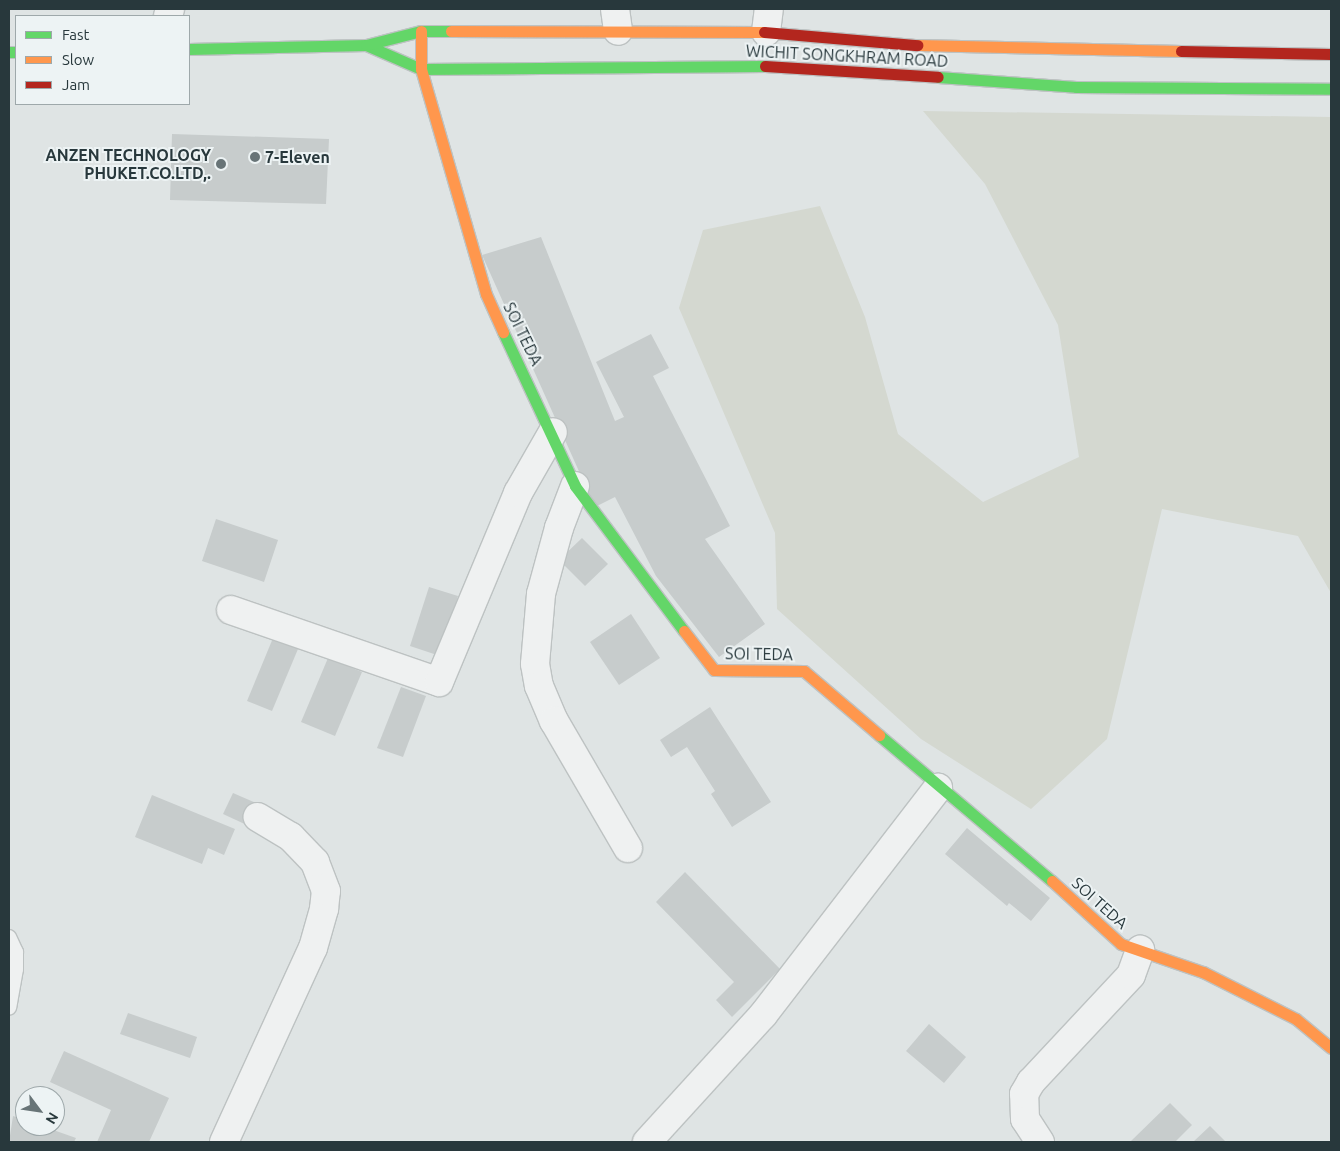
<!DOCTYPE html>
<html>
<head>
<meta charset="utf-8">
<style>
  body { margin:0 }
  #map { position:relative; width:1340px; height:1151px; overflow:hidden; background:#dfe4e4; font-family:Ubuntu,sans-serif }
  div>[style] { position:absolute }
  .green>* { inset:0; background:#d4d8d0 }
  .building>* { inset:0; background:#c7cccc }
  .roads { filter:drop-shadow(1px 0 #bdc2c2) drop-shadow(-1px 0 #bdc2c2) drop-shadow(0 1px #bdc2c2) drop-shadow(0 -1px #bdc2c2) }
  .lane>* { height:14px; margin:-7px; padding:0 7px; transform-origin:7px; border-radius:7px; background:#eff1f1 }
  .street>* { height:28px; margin:-14px; padding:0 14px; transform-origin:14px; border-radius:14px; background:#eff1f1 }
  .fast>* { height:11px; margin:-5.5px; padding:0 5.5px; transform-origin:5.5px; border-radius:5.5px; background:#63d668 }
  .slow>* { height:11px; margin:-5.5px; padding:0 5.5px; transform-origin:5.5px; border-radius:5.5px; background:#ff974d }
  .jam>* { height:11px; margin:-5.5px; padding:0 5.5px; transform-origin:5.5px; border-radius:5.5px; background:#b3261e }
  .dots>* { width:14px; height:14px; translate:-50% -50%; box-sizing:border-box; border:2px solid #edf3f4; border-radius:50% }
  span { translate:-50% -50%; white-space:nowrap; text-align:center; line-height:1.15; -webkit-text-stroke:4px #edf3f4; paint-order:stroke }
  .street-label { font-size:16px; color:#28383c }
  .poi-label { font-size:16px; color:#28383c; font-weight:700 }
  .right { translate:-100% -50%; text-align:right }
  .left { translate:0 -50%; text-align:left }
  .frame { position:absolute; inset:0; border:10px solid #28383c; pointer-events:none }
  .legend { position:absolute; left:15px; top:15px; width:175px; height:90px; box-sizing:border-box; background:#edf3f4; border:1px solid #9ea8aa; margin:0; padding:6px 9px; list-style:none; font-size:15px; color:#28383c }
  .legend li { display:flex; align-items:center; gap:10px; height:25px }
  .legend b { width:25px; border:1px solid #9ea8aa }
  .north { position:absolute; left:15px; top:1086px; width:50px; height:50px; box-sizing:border-box; background:#edf3f4; border:1px solid #9ea8aa; border-radius:50%; rotate:121deg; font-size:14px; font-weight:700; line-height:20px; text-align:center; color:#28383c }
  .north::after { content:''; display:block; margin:auto; width:18px; height:22px; background:#687477; clip-path:polygon(50% 0,100% 100%,50% 72%,0 100%) }
</style>
</head>
<body>
<div id="map">
  <div class="green">
    <div style="clip-path:polygon(923px 111px,1331px 117px,1331px 593px,1298px 536px,1162px 509px,1107px 739px,1031px 809px,921px 739px,777px 609px,775px 533px,679px 308px,703px 230px,820px 206px,865px 317px,898px 434px,983px 502px,1079px 457px,1058px 325px,985px 184px)"></div>
  </div>
  <div class="building">
    <div style="clip-path:polygon(172px 134px,329px 139px,326px 204px,170px 200px)"></div>
    <div style="clip-path:polygon(541px 237px,615px 421px,624px 417px,596px 362px,651px 334px,669px 368px,653px 376px,730px 526px,705px 539px,765px 624px,719px 657px,656px 576px,615px 497px,595px 507px,482px 255px)"></div>
    <div style="clip-path:polygon(216px 519px,278px 540px,264px 582px,202px 561px)"></div>
    <div style="clip-path:polygon(582px 538px,608px 564px,585px 586px,559px 560px)"></div>
    <div style="clip-path:polygon(429px 587px,458px 596px,440px 656px,410px 646px)"></div>
    <div style="clip-path:polygon(631px 614px,660px 658px,619px 685px,590px 642px)"></div>
    <div style="clip-path:polygon(273px 638px,298px 649px,272px 711px,247px 701px)"></div>
    <div style="clip-path:polygon(328px 658px,362px 672px,335px 736px,301px 722px)"></div>
    <div style="clip-path:polygon(401px 687px,426px 696px,403px 757px,377px 748px)"></div>
    <div style="clip-path:polygon(710px 707px,771px 802px,732px 827px,711px 794px,715px 791px,687px 747px,671px 757px,660px 740px)"></div>
    <div style="clip-path:polygon(233px 793px,258px 804px,249px 826px,223px 814px)"></div>
    <div style="clip-path:polygon(152px 795px,235px 829px,224px 855px,208px 848px,202px 864px,135px 837px)"></div>
    <div style="clip-path:polygon(967px 828px,1050px 898px,1031px 921px,1009px 903px,1007px 906px,945px 854px)"></div>
    <div style="clip-path:polygon(685px 872px,780px 969px,732px 1017px,716px 1000px,734px 982px,656px 902px)"></div>
    <div style="clip-path:polygon(128px 1013px,197px 1037px,190px 1058px,120px 1034px)"></div>
    <div style="clip-path:polygon(929px 1024px,966px 1057px,944px 1083px,906px 1051px)"></div>
    <div style="clip-path:polygon(64px 1051px,169px 1098px,149px 1142px,97px 1142px,111px 1110px,50px 1082px)"></div>
    <div style="clip-path:polygon(1170px 1103px,1192px 1125px,1175px 1142px,1130px 1142px)"></div>
    <div style="clip-path:polygon(13px 1116px,25px 1120px,25px 1126px,42px 1126px,76px 1138px,74px 1142px,9px 1142px)"></div>
    <div style="clip-path:polygon(1210px 1126px,1226px 1142px,1193px 1142px)"></div>
  </div>
  <div class="roads">
    <div class="lane">
      <div style="left:9px;top:937px;width:17px;rotate:65deg"></div>
      <div style="left:16px;top:952px;width:17px;rotate:90deg"></div>
      <div style="left:16px;top:969px;width:39px;rotate:100deg"></div>
    </div>
    <div class="street">
      <div style="left:615px;top:9px;width:22px;rotate:82deg"></div>
      <div style="left:168px;top:16px;width:7px;rotate:-74deg"></div>
      <div style="left:766px;top:32px;width:23px;rotate:-83deg"></div>
      <div style="left:575px;top:486px;width:45px;rotate:110.9deg"></div>
      <div style="left:559px;top:528px;width:68px;rotate:105.3deg"></div>
      <div style="left:541px;top:594px;width:70px;rotate:94.9deg"></div>
      <div style="left:535px;top:664px;width:22px;rotate:80deg"></div>
      <div style="left:539px;top:686px;width:38px;rotate:67deg"></div>
      <div style="left:554px;top:721px;width:147px;rotate:59.8deg"></div>
      <div style="left:231px;top:610px;width:220px;rotate:19.1deg"></div>
      <div style="left:439px;top:682px;width:205px;rotate:-67.3deg"></div>
      <div style="left:518px;top:493px;width:70px;rotate:-60.2deg"></div>
      <div style="left:224px;top:1142px;width:213px;rotate:-65.4deg"></div>
      <div style="left:313px;top:948px;width:41px;rotate:-74.2deg"></div>
      <div style="left:324px;top:909px;width:18px;rotate:-84deg"></div>
      <div style="left:326px;top:891px;width:31px;rotate:-111deg"></div>
      <div style="left:315px;top:862px;width:35px;rotate:-134deg"></div>
      <div style="left:291px;top:837px;width:39px;rotate:-149deg"></div>
      <div style="left:647px;top:1142px;width:172px;rotate:-47.6deg"></div>
      <div style="left:763px;top:1015px;width:287px;rotate:-52.4deg"></div>
      <div style="left:1040px;top:1142px;width:27px;rotate:-123deg"></div>
      <div style="left:1025px;top:1119px;width:25px;rotate:-92deg"></div>
      <div style="left:1024px;top:1094px;width:14px;rotate:-60deg"></div>
      <div style="left:1031px;top:1082px;width:146px;rotate:-46.9deg"></div>
      <div style="left:1131px;top:975px;width:27px;rotate:-70deg"></div>
    </div>
    <div class="fast">
      <div style="left:366px;top:45px;width:60px;rotate:23.6deg"></div>
      <div style="left:421px;top:69px;width:344px;rotate:-0.5deg"></div>
      <div style="left:189px;top:49px;width:177px;rotate:-1.3deg"></div>
      <div style="left:366px;top:45px;width:57px;rotate:-14.3deg"></div>
      <div style="left:421px;top:31px;width:30px"></div>
      <div style="left:9px;top:52px;width:7px"></div>
      <div style="left:938px;top:77px;width:138px;rotate:4.1deg"></div>
      <div style="left:1076px;top:87px;width:255px;rotate:0.4deg"></div>
      <div style="left:503px;top:332px;width:170px;rotate:64.9deg"></div>
      <div style="left:575px;top:486px;width:181px;rotate:53.1deg"></div>
      <div style="left:879px;top:735px;width:226px;rotate:40.2deg"></div>
    </div>
    <div class="slow">
      <div style="left:421px;top:31px;width:38px;rotate:90deg"></div>
      <div style="left:421px;top:69px;width:234px;rotate:73.9deg"></div>
      <div style="left:486px;top:294px;width:42px;rotate:65.9deg"></div>
      <div style="left:451px;top:31px;width:313px;rotate:0.2deg"></div>
      <div style="left:917px;top:45px;width:264px;rotate:1.3deg"></div>
      <div style="left:684px;top:631px;width:49px;rotate:52.4deg"></div>
      <div style="left:714px;top:670px;width:90px;rotate:0.6deg"></div>
      <div style="left:804px;top:671px;width:99px;rotate:40.5deg"></div>
      <div style="left:1052px;top:881px;width:93px;rotate:42.4deg"></div>
      <div style="left:1121px;top:944px;width:87px;rotate:18.9deg"></div>
      <div style="left:1203px;top:972px;width:104px;rotate:26.8deg"></div>
      <div style="left:1296px;top:1019px;width:45px;rotate:39.6deg"></div>
    </div>
    <div class="jam">
      <div style="left:764px;top:32px;width:154px;rotate:4.9deg"></div>
      <div style="left:1181px;top:51px;width:150px;rotate:1.1deg"></div>
      <div style="left:765px;top:66px;width:173px;rotate:3.6deg"></div>
    </div>
  </div>
  <div class="dots">
    <div style="left:255px;top:157px;background:#687477"></div>
    <div style="left:221px;top:164px;background:#687477"></div>
  </div>
  <div class="street-label">
    <span style="left:847px;top:56px;rotate:3deg">WICHIT SONGKHRAM ROAD</span>
    <span style="left:523px;top:334px;rotate:64deg">SOI TEDA</span>
    <span style="left:759px;top:654px;rotate:1deg">SOI TEDA</span>
    <span style="left:1100px;top:903px;rotate:42deg">SOI TEDA</span>
  </div>
  <div class="poi-label">
    <span class="right" style="left:211px;top:164px">ANZEN TECHNOLOGY<br>PHUKET.CO.LTD,.</span>
    <span class="left" style="left:265px;top:157px">7-Eleven</span>
  </div>
  <div class="frame"></div>
  <ul class="legend">
  <li><b style="height:6px;background:#63d668"></b>Fast</li>
  <li><b style="height:6px;background:#ff974d"></b>Slow</li>
  <li><b style="height:6px;background:#b3261e"></b>Jam</li>
  </ul>
  <div class="north">N</div>
</div>
</body>
</html>
